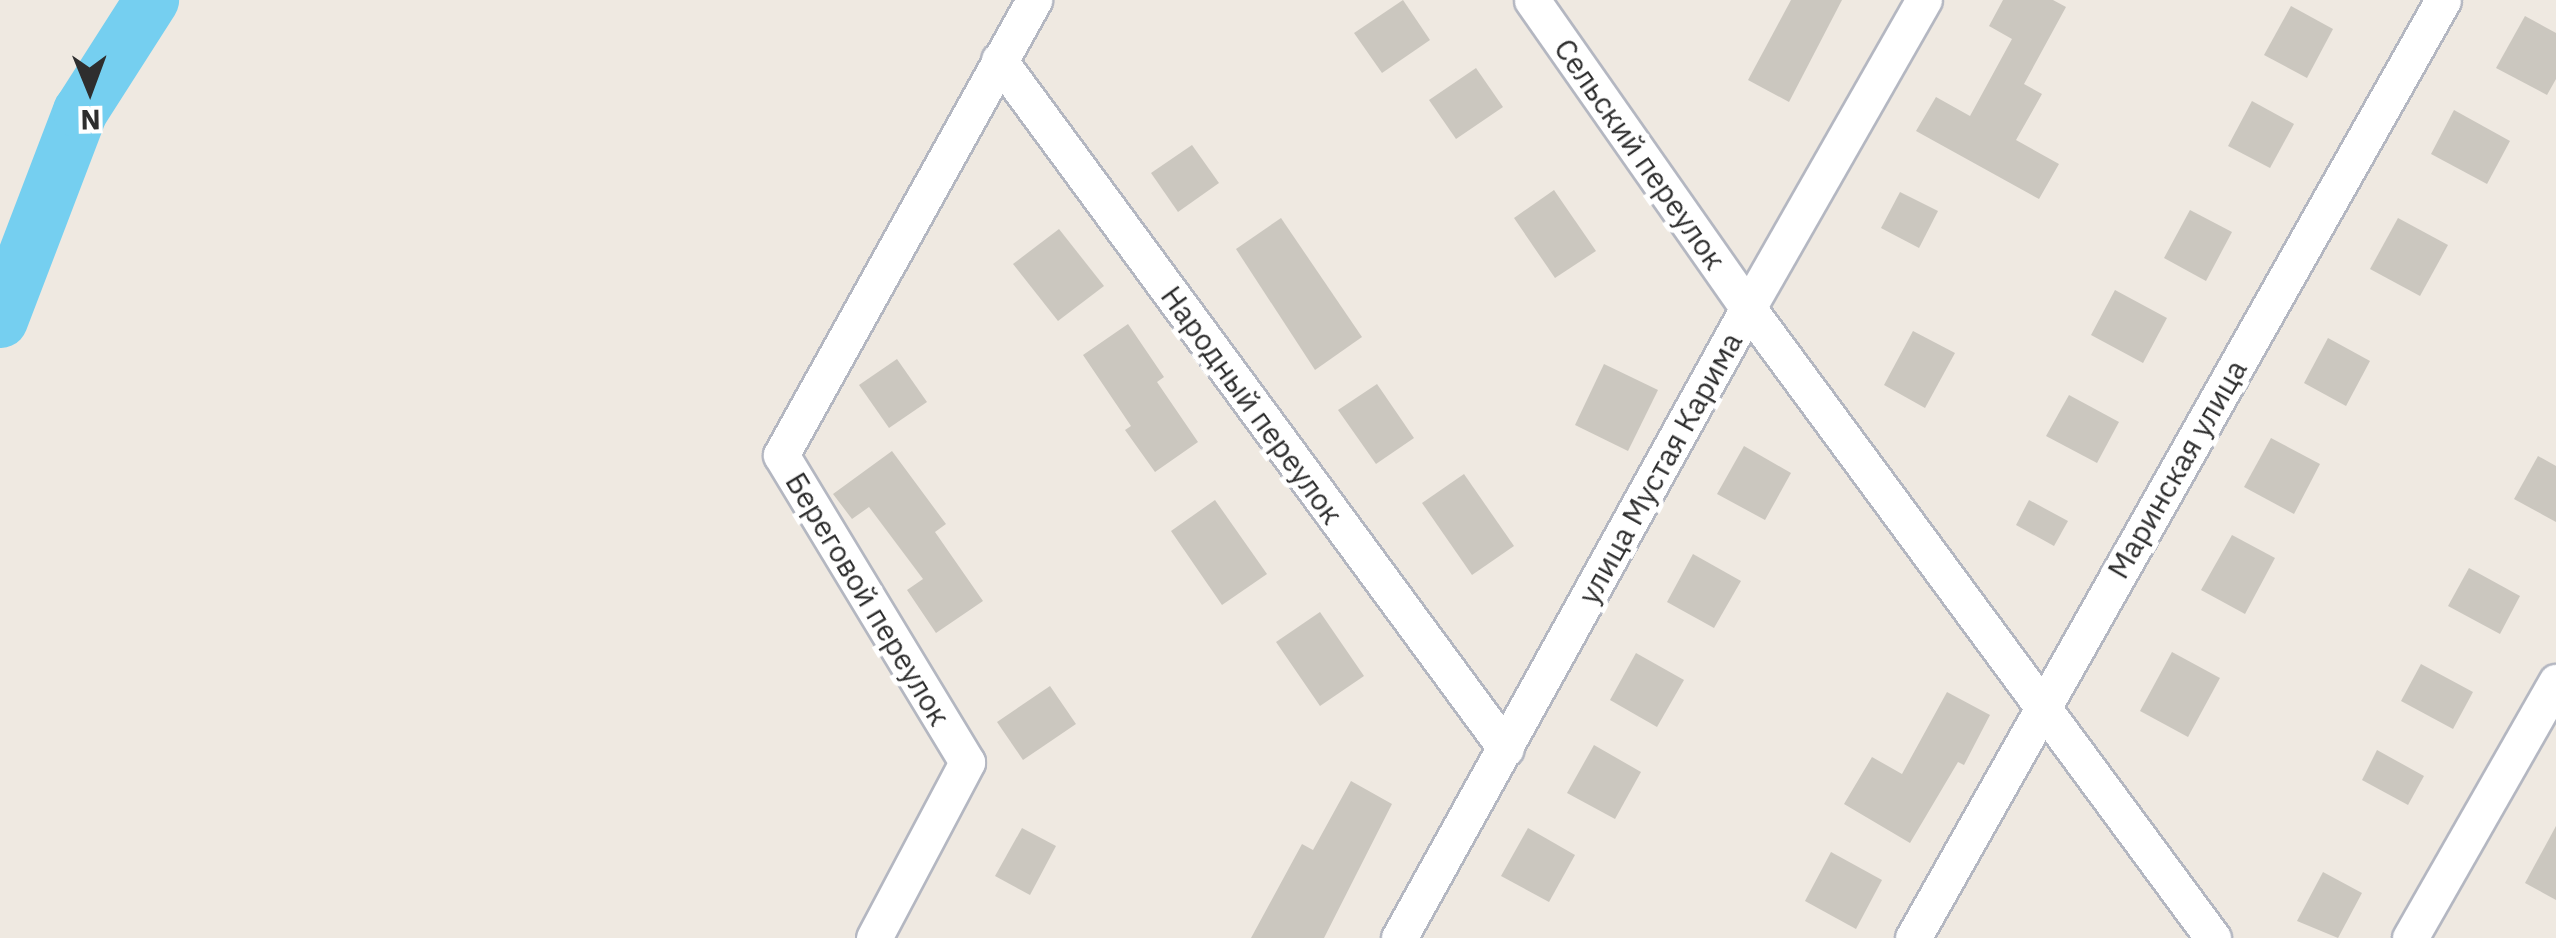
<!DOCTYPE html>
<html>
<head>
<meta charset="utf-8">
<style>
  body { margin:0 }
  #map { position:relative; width:2556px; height:938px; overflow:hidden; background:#efe9e1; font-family:"IBM Plex Sans",sans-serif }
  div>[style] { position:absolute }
  .river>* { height:55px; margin:-27.5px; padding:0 27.5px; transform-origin:27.5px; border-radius:27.5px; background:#75cff0 }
  .building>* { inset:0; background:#cbc7bf }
  .roads { filter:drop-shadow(2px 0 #b4b7c1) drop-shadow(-2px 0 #b4b7c1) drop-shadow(0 2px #b4b7c1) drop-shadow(0 -2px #b4b7c1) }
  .street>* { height:35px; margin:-17.5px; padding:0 17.5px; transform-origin:17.5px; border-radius:17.5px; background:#fff }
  span { translate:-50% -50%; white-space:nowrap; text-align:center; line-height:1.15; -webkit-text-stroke:10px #fff; paint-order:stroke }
  .street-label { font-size:30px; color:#2e2e2e }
  .north { position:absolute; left:40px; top:40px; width:100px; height:100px; -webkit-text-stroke:8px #fff; paint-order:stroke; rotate:179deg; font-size:28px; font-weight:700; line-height:40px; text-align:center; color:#2e2e2e }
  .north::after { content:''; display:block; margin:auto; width:35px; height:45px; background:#2e2e2e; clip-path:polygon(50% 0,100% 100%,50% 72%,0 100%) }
</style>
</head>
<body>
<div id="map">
  <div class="river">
    <div style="left:0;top:320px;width:224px;rotate:-69.1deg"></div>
    <div style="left:80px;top:111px;width:132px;rotate:-57.4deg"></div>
  </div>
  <div class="building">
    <div style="clip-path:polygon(1403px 0,1430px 40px,1382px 73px,1354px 33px)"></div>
    <div style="clip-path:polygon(1791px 0,1842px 0,1789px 102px,1748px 80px)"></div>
    <div style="clip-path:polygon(2003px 0,2053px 0,2066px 7px,2024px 84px,2042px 94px,2016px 140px,2059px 164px,2039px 199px,1916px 131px,1936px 97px,1970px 116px,2012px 39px,1989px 26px)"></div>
    <div style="clip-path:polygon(2291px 6px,2333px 29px,2307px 78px,2264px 55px)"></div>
    <div style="clip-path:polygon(2525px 16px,2556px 33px,2556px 79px,2547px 95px,2496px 68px)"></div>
    <div style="clip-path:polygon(1476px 68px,1503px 107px,1456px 139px,1429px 100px)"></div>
    <div style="clip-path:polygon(2252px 101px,2294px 124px,2270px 168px,2228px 146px)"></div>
    <div style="clip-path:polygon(2454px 110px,2510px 141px,2487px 184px,2431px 154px)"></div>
    <div style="clip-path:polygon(1192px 145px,1219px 183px,1178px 212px,1151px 173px)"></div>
    <div style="clip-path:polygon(1554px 190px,1596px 251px,1555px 278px,1514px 218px)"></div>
    <div style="clip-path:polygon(1900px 192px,1938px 211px,1919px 248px,1881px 228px)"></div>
    <div style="clip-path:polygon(2190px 210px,2232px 232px,2206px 281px,2164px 258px)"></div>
    <div style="clip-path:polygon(1281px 218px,1362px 337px,1315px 370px,1236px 249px)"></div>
    <div style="clip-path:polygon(2398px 218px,2448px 245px,2420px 296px,2370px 269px)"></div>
    <div style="clip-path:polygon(1059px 229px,1104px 286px,1058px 321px,1013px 264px)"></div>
    <div style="clip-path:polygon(2115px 290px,2167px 318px,2143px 363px,2091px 335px)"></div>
    <div style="clip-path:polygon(1128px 324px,1164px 377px,1157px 382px,1198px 442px,1155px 472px,1125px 430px,1131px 426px,1083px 355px)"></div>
    <div style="clip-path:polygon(1913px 331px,1955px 353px,1925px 408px,1884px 385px)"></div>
    <div style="clip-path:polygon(2328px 338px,2370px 361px,2346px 406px,2304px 383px)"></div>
    <div style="clip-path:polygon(897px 359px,927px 402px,889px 428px,859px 385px)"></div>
    <div style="clip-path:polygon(1604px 364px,1658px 390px,1628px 451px,1575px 425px)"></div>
    <div style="clip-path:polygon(1377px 384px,1414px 438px,1376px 464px,1338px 410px)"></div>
    <div style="clip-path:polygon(2069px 395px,2119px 422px,2097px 463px,2046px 436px)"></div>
    <div style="clip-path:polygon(2271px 438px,2320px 464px,2294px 514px,2244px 487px)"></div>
    <div style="clip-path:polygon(1744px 446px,1791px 473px,1765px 520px,1717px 494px)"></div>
    <div style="clip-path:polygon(892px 451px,946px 524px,935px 532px,983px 601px,936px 633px,907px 590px,923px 579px,869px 507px,852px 519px,833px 494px)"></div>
    <div style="clip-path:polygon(2538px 456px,2556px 466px,2556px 522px,2514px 499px)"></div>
    <div style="clip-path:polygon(1464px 474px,1514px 546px,1472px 575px,1422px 503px)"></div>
    <div style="clip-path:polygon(1215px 500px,1267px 574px,1222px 605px,1171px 531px)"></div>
    <div style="clip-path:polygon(2029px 500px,2068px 521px,2054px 546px,2016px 525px)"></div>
    <div style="clip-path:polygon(2232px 535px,2275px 558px,2245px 614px,2201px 590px)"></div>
    <div style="clip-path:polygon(1693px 554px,1741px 581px,1714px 628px,1667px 602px)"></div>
    <div style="clip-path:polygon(2469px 568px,2520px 596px,2500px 634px,2448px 606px)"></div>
    <div style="clip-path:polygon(1320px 612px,1364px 676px,1320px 706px,1276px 642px)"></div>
    <div style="clip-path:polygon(2172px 652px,2220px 678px,2188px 737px,2140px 711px)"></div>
    <div style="clip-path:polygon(1636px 653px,1684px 680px,1657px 727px,1610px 700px)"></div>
    <div style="clip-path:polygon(2421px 664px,2473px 692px,2453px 729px,2401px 701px)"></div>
    <div style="clip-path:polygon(1050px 686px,1076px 724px,1023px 760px,997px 722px)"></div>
    <div style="clip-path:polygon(1947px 692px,1990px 715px,1964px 765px,1958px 762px,1910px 843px,1844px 804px,1872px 757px,1902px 774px)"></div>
    <div style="clip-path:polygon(1594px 745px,1641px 772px,1615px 819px,1567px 793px)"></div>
    <div style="clip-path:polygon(2377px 750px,2424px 776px,2408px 805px,2362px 780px)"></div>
    <div style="clip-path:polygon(1351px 781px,1392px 804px,1324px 938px,1251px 938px,1302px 844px,1313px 850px)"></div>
    <div style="clip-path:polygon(2556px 826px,2556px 900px,2525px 883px)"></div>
    <div style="clip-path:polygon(1022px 828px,1056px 846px,1030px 895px,995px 876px)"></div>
    <div style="clip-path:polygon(1528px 828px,1575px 855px,1549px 902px,1501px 876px)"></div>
    <div style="clip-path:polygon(1831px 852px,1882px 880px,1856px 929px,1805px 901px)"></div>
    <div style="clip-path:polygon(2323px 872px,2362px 893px,2338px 938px,2297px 921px)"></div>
  </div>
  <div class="roads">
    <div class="street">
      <div style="left:1532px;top:0;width:376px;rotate:55deg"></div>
      <div style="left:1748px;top:308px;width:783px;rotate:53.57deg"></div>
      <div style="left:999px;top:60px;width:855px;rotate:53.65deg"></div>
      <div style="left:874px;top:938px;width:199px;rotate:-62.1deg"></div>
      <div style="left:967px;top:762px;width:359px;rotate:-121.2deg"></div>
      <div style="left:781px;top:455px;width:521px;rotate:-60.92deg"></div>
      <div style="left:1399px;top:938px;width:720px;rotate:-61.01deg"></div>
      <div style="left:1748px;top:308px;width:355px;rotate:-60.3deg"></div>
      <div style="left:1913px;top:938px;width:1077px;rotate:-60.53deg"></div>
      <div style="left:2410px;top:938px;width:295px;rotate:-60.3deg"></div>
    </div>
  </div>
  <div class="street-label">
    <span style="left:1640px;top:154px;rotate:55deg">Сельский переулок</span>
    <span style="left:1252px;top:405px;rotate:54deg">Народный переулок</span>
    <span style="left:1660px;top:468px;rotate:-61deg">улица Мустая Карима</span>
    <span style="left:2177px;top:469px;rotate:-60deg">Маринская улица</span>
    <span style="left:868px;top:599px;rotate:59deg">Береговой переулок</span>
  </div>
  <div class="north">N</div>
</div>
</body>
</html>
